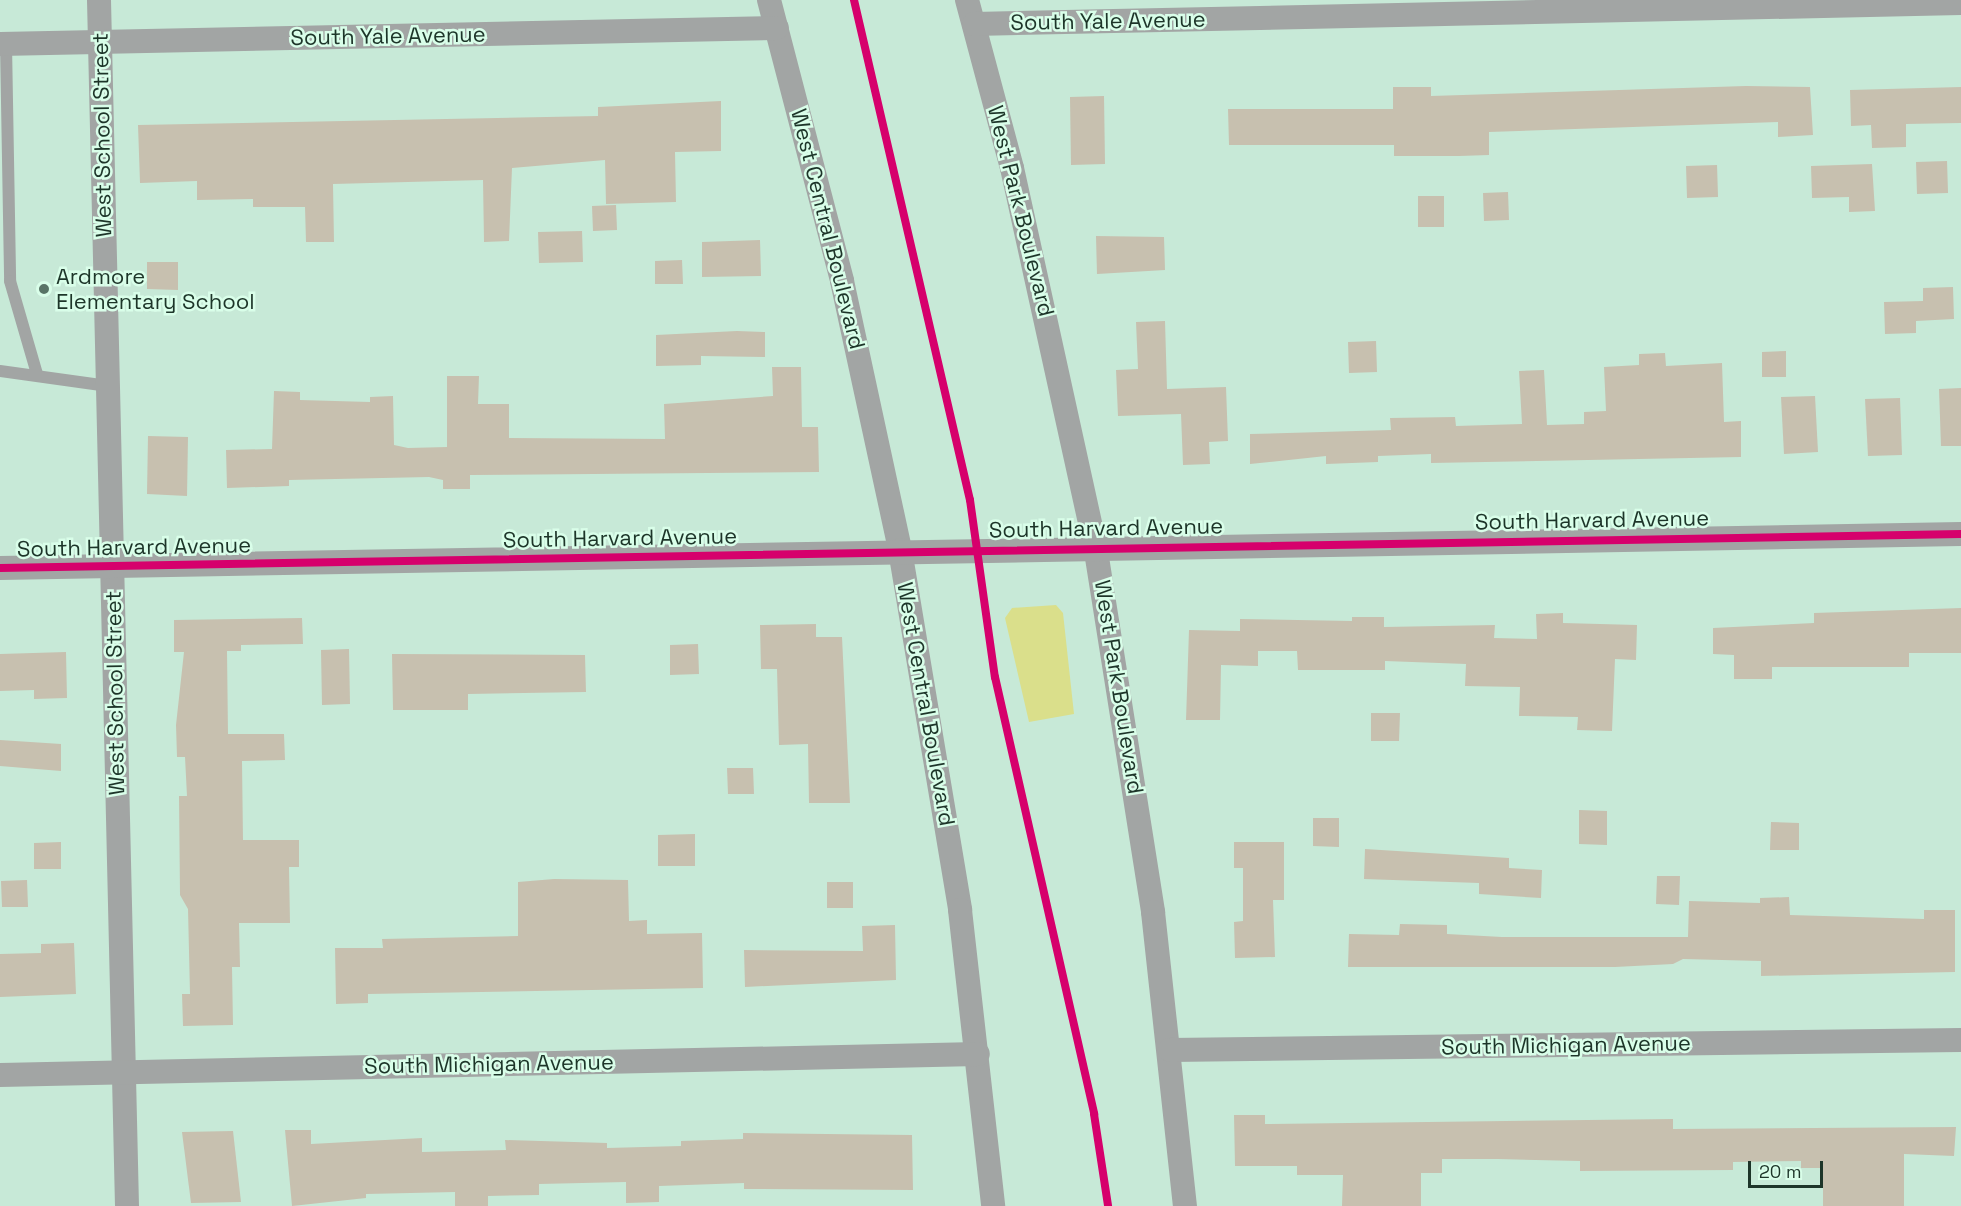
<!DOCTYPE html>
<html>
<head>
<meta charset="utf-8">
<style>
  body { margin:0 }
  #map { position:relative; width:1961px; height:1206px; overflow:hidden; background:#c7e9d7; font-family:"Space Grotesk",sans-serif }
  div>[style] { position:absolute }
  .green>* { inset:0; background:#dadf8b }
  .building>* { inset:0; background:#c7c0af }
  .service>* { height:12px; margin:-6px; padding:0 6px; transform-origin:6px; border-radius:6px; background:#a2a5a4 }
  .minor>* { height:24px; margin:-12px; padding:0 12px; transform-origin:12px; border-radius:12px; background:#a2a5a4 }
  .cycleway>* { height:8px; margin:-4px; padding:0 4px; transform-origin:4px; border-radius:4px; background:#d6006c }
  .dots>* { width:16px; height:16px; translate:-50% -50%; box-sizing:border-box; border:3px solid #d9fee9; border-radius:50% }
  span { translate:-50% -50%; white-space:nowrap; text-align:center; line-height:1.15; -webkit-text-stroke:5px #d9fee9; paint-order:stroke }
  .street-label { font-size:22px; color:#1d3529 }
  .poi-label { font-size:22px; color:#1d3529 }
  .left { translate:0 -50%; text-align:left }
  .scale { position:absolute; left:1748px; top:1161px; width:75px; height:27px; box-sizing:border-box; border:3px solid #1d3529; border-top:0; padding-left:8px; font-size:18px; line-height:21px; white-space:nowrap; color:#1d3529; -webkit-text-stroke:4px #d9fee9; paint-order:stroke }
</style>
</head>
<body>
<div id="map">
  <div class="green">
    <div style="clip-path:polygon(1056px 605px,1063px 613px,1074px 714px,1029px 722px,1005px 618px,1012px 608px)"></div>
  </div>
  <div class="building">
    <div style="clip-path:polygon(1746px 86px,1810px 87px,1813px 135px,1778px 137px,1778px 122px,1489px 132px,1489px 155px,1459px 156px,1394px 156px,1394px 145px,1229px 145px,1228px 109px,1393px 109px,1393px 87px,1431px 87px,1431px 96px)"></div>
    <div style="clip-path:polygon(1961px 87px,1961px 123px,1906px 124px,1906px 147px,1872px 148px,1871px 125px,1851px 126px,1850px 90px)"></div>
    <div style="clip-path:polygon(1104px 96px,1105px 164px,1071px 165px,1070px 97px)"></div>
    <div style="clip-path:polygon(721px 101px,721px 151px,675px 152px,676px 202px,606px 204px,605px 160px,512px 168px,509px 241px,484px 242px,483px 180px,333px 184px,334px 242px,306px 242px,305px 207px,253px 207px,253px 199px,197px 200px,197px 181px,140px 183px,138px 125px,598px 116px,598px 107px)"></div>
    <div style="clip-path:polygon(1947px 161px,1948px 193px,1917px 194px,1916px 162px)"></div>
    <div style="clip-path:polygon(1872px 164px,1875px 211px,1849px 212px,1849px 197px,1812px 198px,1811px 166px)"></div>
    <div style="clip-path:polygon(1717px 165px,1718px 197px,1687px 198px,1686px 166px)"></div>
    <div style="clip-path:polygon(1508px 192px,1509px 220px,1484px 221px,1483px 193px)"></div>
    <div style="clip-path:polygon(1418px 196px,1444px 196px,1444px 227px,1418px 227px)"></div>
    <div style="clip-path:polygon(616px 205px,617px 230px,593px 231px,592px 206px)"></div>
    <div style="clip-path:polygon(582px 231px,583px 262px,539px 263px,538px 232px)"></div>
    <div style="clip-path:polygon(1096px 236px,1164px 237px,1165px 270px,1097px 274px)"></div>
    <div style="clip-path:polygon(760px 240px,761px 276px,702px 277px,702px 242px)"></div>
    <div style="clip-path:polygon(682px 260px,683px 284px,655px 284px,655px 261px)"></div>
    <div style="clip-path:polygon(147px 262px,178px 262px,178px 290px,147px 289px)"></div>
    <div style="clip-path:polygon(1953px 287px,1954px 319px,1916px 321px,1916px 333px,1885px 334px,1884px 302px,1923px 301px,1923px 288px)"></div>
    <div style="clip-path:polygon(1165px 321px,1167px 389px,1226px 387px,1228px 441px,1209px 442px,1210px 464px,1183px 465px,1181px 414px,1118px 416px,1116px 370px,1138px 369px,1136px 322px)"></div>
    <div style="clip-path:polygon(737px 331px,765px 332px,765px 357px,701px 356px,701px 365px,656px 366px,656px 335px)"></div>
    <div style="clip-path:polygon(1376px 341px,1377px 372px,1349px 373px,1348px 342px)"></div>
    <div style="clip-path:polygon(1786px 351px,1786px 377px,1762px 377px,1762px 352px)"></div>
    <div style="clip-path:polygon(1665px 353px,1666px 366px,1722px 363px,1724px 422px,1741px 421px,1741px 457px,1431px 463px,1431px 454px,1378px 456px,1378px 462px,1326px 464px,1326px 456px,1250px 464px,1250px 434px,1391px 430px,1390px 418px,1455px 417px,1456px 426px,1522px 424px,1519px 371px,1544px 370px,1547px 425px,1584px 424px,1584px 412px,1606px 411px,1604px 367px,1639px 365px,1639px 354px)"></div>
    <div style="clip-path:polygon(772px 367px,801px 367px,802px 427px,818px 427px,819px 472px,470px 475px,470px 489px,443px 489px,443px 480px,429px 477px,289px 480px,289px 486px,227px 488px,226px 450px,272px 449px,274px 391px,300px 392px,300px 400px,370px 402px,370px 397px,393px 396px,394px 445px,408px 448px,447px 447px,447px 376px,479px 376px,478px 404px,509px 404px,509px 438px,665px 439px,664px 404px,773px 396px)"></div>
    <div style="clip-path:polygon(1961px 388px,1961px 446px,1941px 446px,1939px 389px)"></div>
    <div style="clip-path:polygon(1815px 396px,1818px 452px,1784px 454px,1781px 397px)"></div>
    <div style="clip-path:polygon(1900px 398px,1902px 455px,1868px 456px,1865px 399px)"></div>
    <div style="clip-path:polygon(148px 436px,188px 437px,187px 496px,147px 494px)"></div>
    <div style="clip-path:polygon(1961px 608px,1961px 653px,1909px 653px,1909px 667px,1772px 667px,1772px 679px,1734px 679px,1734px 655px,1713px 654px,1713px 628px,1814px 623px,1814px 613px)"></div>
    <div style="clip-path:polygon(1563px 613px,1563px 623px,1637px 625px,1636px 660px,1615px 659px,1612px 731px,1577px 730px,1578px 717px,1519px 716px,1520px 687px,1465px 686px,1466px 664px,1385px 661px,1385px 670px,1298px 670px,1297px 651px,1258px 651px,1258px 666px,1221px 665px,1220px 720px,1186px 720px,1189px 630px,1240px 631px,1240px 619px,1352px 621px,1352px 617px,1384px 617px,1384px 627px,1495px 625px,1494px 638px,1537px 639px,1536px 614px)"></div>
    <div style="clip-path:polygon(302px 618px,303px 644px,241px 645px,241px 651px,227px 651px,228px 734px,284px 734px,285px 760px,242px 761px,243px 840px,299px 840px,299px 867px,289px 867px,290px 923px,239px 923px,240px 967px,232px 967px,233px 1025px,183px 1026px,182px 994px,190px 994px,188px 909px,180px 895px,179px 796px,187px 796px,185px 757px,177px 757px,176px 725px,184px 652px,174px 652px,174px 620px)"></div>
    <div style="clip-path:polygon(816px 624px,816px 637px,842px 637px,850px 803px,809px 803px,808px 744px,779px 745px,777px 669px,761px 669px,760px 625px)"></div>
    <div style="clip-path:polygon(698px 644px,699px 674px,670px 675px,670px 645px)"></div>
    <div style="clip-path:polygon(349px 649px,350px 704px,322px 705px,321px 650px)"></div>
    <div style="clip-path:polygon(66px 652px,67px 698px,34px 699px,34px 690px,0 691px,0 654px)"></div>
    <div style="clip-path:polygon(392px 654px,585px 655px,586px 692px,468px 694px,468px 710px,393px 710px)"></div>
    <div style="clip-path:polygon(1371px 713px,1400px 713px,1399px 741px,1371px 741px)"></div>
    <div style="clip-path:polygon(0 740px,61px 744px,61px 771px,0 766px)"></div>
    <div style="clip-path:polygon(727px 768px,753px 768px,754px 794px,728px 794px)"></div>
    <div style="clip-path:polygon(1579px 810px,1607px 811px,1607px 845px,1579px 844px)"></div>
    <div style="clip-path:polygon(1313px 818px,1339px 818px,1339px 847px,1313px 846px)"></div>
    <div style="clip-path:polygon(1771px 822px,1799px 823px,1799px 850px,1770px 850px)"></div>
    <div style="clip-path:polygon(695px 834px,695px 866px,658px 866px,658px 835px)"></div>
    <div style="clip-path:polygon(61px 842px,61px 869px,34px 869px,34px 843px)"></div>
    <div style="clip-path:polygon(1234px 842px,1284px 842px,1284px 900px,1273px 900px,1275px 957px,1235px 958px,1234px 922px,1243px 921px,1243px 868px,1234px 868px)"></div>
    <div style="clip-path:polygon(1365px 849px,1509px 858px,1509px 868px,1542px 870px,1541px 898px,1479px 894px,1479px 883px,1364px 879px)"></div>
    <div style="clip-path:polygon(1657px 876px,1680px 876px,1679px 905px,1656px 904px)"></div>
    <div style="clip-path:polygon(554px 879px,628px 880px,629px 921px,647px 920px,647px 934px,702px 933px,703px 988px,368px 994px,368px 1003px,336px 1004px,335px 948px,383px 948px,382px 939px,518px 936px,518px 882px)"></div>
    <div style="clip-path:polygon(27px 880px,28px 907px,2px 907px,1px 881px)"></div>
    <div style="clip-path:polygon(827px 882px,853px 882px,853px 908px,827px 908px)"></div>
    <div style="clip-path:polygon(1789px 897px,1790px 915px,1924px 919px,1924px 910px,1955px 910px,1955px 972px,1761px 976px,1761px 961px,1683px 959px,1673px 964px,1615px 967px,1348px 967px,1349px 934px,1399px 935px,1400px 924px,1447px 925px,1447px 934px,1502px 937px,1688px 937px,1689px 901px,1760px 903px,1760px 898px)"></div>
    <div style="clip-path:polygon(895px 925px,896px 980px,745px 987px,744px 950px,863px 951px,862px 926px)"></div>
    <div style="clip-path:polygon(74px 943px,76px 994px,0 997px,0 954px,41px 953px,41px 944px)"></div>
    <div style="clip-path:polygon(1234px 1115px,1265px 1115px,1265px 1124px,1673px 1119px,1673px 1129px,1956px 1127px,1954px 1156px,1904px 1154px,1904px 1206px,1823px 1206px,1823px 1168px,1801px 1168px,1801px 1161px,1733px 1162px,1733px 1170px,1580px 1171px,1580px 1161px,1498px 1159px,1442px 1159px,1442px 1173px,1421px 1173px,1421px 1206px,1342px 1206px,1343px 1175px,1297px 1175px,1297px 1166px,1235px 1166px)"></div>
    <div style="clip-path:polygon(285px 1130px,311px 1130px,311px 1144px,422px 1138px,422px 1152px,506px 1150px,505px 1140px,607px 1143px,607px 1148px,681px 1146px,681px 1141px,743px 1139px,743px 1133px,912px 1135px,913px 1190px,744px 1189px,744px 1183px,659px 1186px,659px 1202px,626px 1203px,626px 1182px,539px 1184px,539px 1195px,488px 1196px,488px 1206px,455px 1206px,455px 1192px,366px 1194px,366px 1198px,292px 1206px)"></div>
    <div style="clip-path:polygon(233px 1131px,241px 1202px,191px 1203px,182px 1132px)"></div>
  </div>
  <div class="service">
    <div style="left:6px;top:44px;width:237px;rotate:89deg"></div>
    <div style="left:10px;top:281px;width:97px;rotate:73.8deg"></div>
    <div style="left:0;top:371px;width:109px;rotate:7.9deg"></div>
  </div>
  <div class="minor">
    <div style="left:99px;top:0;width:1206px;rotate:88.67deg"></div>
    <div style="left:769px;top:0;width:290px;rotate:75.4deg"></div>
    <div style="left:842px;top:281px;width:275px;rotate:77.8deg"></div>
    <div style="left:900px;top:550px;width:365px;rotate:80.5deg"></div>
    <div style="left:960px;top:910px;width:298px;rotate:83.6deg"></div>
    <div style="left:967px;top:0;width:174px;rotate:75deg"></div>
    <div style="left:1012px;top:168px;width:386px;rotate:77.6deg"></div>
    <div style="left:1095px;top:545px;width:372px;rotate:81deg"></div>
    <div style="left:1153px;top:912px;width:296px;rotate:83.8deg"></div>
    <div style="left:974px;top:24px;width:987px;rotate:-1.22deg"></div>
    <div style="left:0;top:44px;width:777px;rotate:-1.18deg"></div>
    <div style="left:0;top:568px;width:1961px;rotate:-0.99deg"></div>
    <div style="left:1170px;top:1050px;width:791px;rotate:-0.72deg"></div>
    <div style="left:0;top:1075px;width:978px;rotate:-1.23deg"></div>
  </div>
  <div class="cycleway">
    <div style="left:854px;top:0;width:513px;rotate:76.94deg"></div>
    <div style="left:970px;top:500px;width:179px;rotate:82deg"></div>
    <div style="left:995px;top:677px;width:448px;rotate:77.2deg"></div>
    <div style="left:1094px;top:1114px;width:93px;rotate:81.3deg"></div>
    <div style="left:0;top:568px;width:1961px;rotate:-0.99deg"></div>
  </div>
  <div class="dots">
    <div style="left:44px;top:289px;background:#587466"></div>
  </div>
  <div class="street-label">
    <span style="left:1108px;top:21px;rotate:-1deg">South Yale Avenue</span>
    <span style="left:388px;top:36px;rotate:-1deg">South Yale Avenue</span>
    <span style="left:102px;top:135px;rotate:-91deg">West School Street</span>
    <span style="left:1021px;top:211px;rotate:76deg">West Park Boulevard</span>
    <span style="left:828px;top:229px;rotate:76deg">West Central Boulevard</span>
    <span style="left:1592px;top:520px;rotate:-1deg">South Harvard Avenue</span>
    <span style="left:1106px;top:528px;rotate:-1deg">South Harvard Avenue</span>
    <span style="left:620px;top:538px;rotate:-1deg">South Harvard Avenue</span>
    <span style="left:134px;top:547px;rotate:-1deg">South Harvard Avenue</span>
    <span style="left:1119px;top:687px;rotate:81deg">West Park Boulevard</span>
    <span style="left:115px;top:693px;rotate:-91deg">West School Street</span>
    <span style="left:926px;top:704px;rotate:80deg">West Central Boulevard</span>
    <span style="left:1566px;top:1045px;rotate:-1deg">South Michigan Avenue</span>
    <span style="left:489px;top:1064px;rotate:-1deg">South Michigan Avenue</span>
  </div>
  <div class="poi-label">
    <span class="left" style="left:56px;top:289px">Ardmore<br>Elementary School</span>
  </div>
  <div class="scale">20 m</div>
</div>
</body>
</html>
